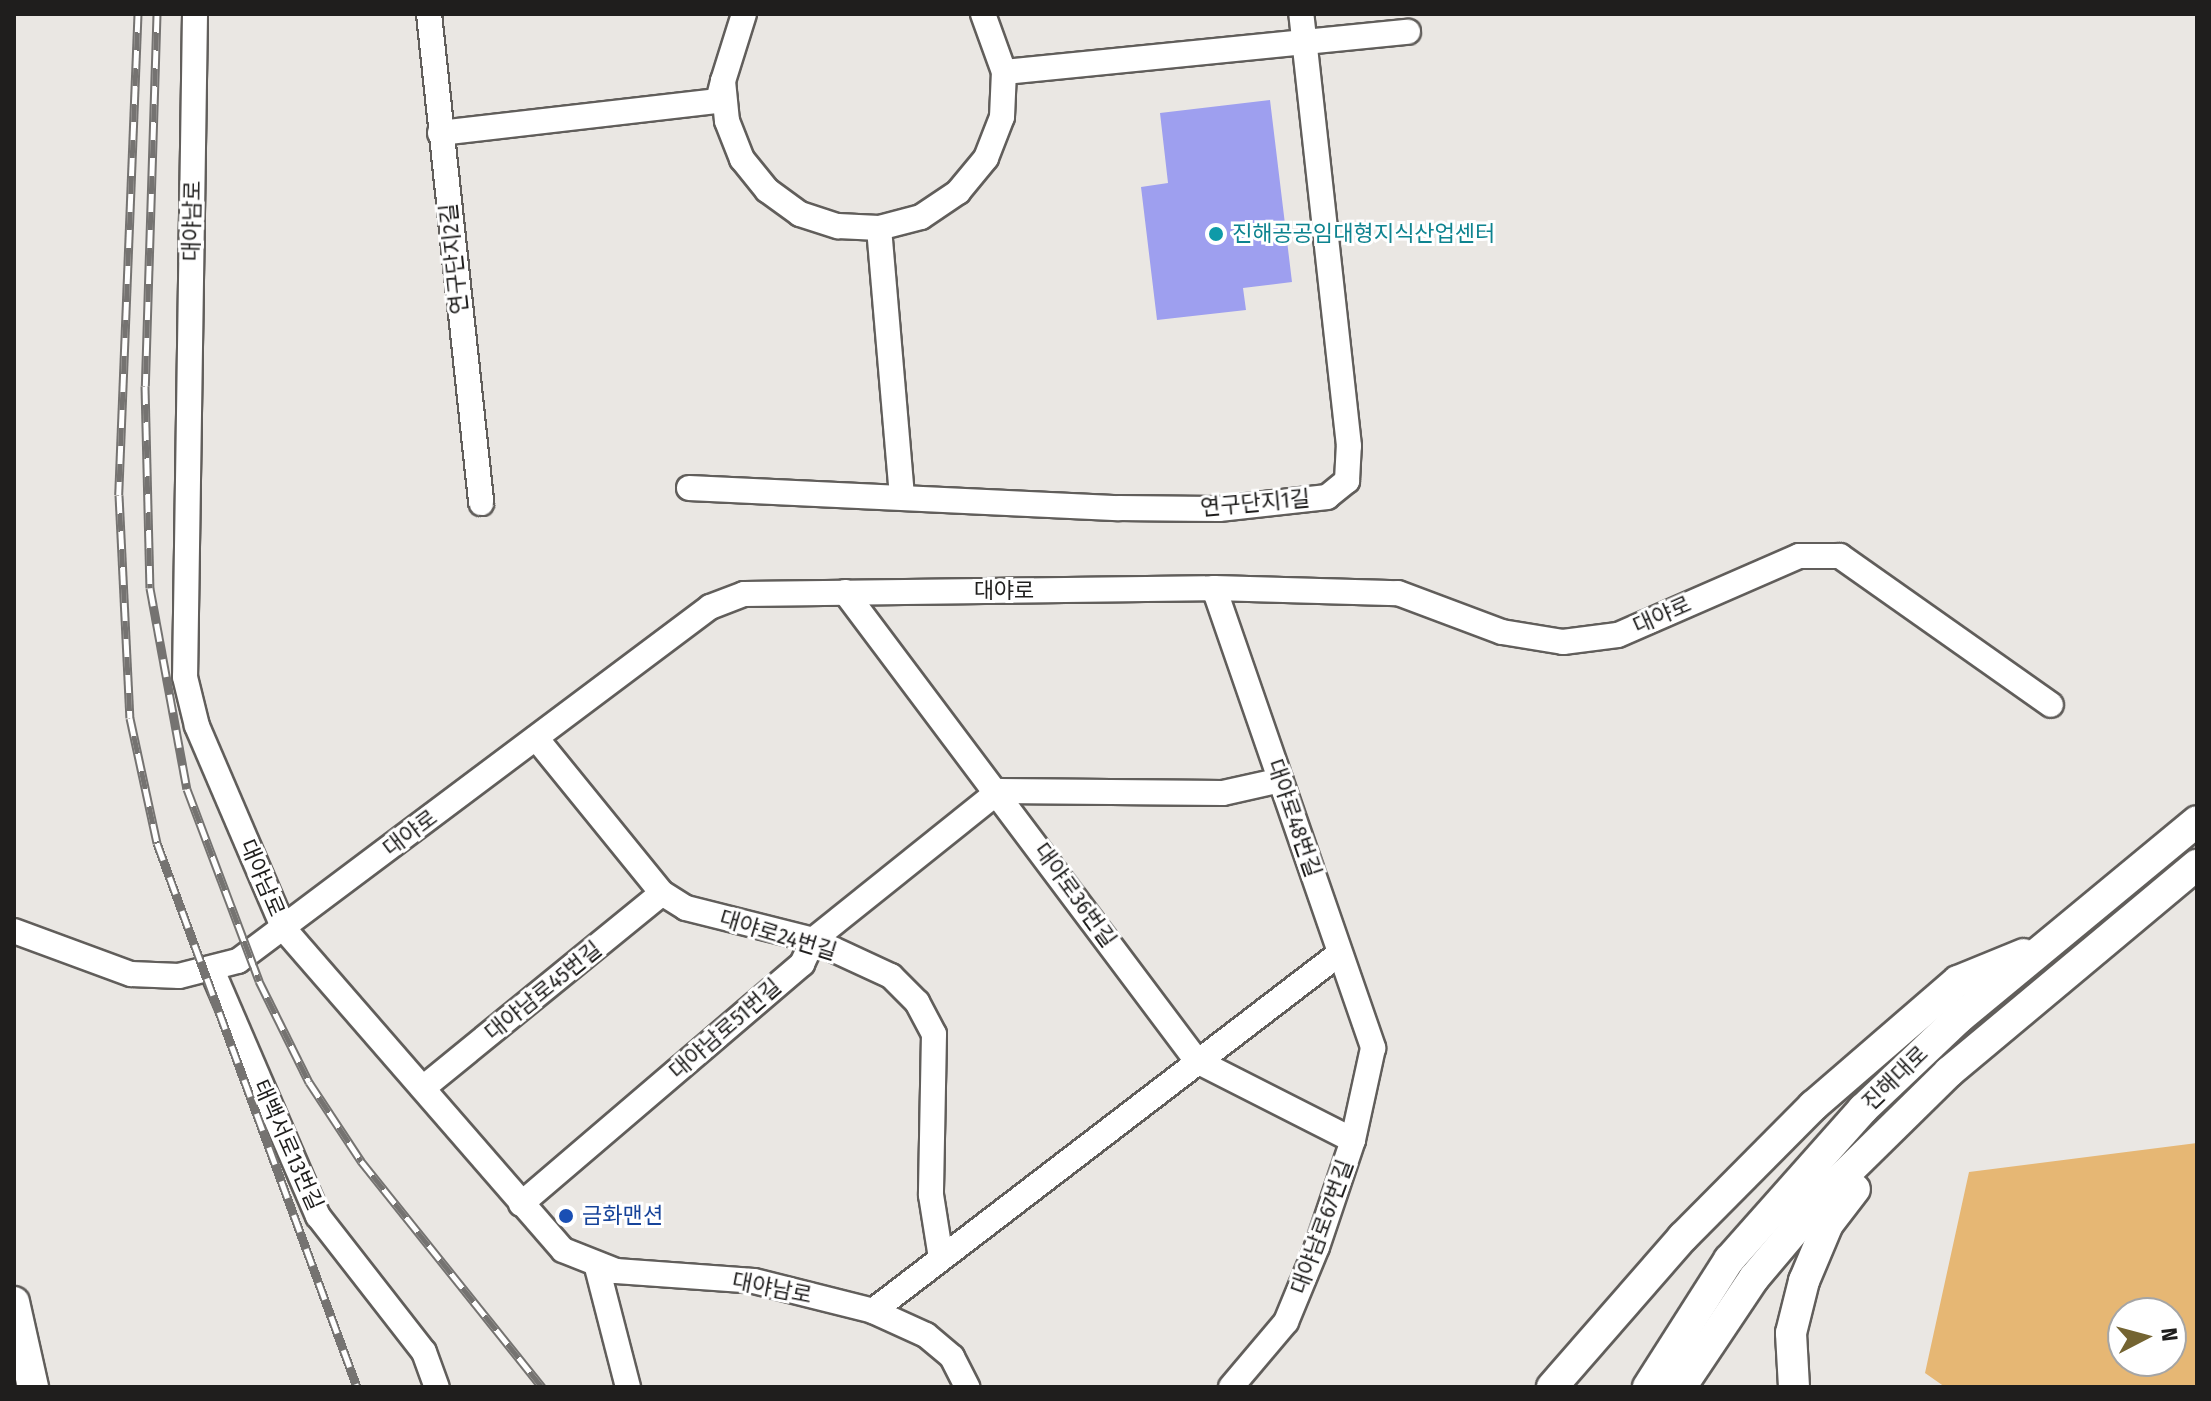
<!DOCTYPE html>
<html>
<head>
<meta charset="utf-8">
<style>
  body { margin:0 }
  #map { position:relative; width:2211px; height:1401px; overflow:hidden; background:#eae7e3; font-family:"Fira Sans Condensed","Noto Sans KR",sans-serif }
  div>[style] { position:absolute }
  .green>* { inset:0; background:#e6b774 }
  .building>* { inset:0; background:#9e9fef }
  .roads { filter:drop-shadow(2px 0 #615e5b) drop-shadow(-2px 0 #615e5b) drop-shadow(0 2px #615e5b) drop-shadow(0 -2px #615e5b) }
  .minor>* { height:24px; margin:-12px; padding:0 12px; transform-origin:12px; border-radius:12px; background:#fff }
  .major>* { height:30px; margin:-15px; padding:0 15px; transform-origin:15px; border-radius:15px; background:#fff }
  .rail>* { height:9px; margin-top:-4.5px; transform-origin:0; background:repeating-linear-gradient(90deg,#fff 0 18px,#757371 0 36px); box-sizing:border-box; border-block:2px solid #757371 }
  .dots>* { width:22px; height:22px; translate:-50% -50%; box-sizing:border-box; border:4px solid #fff; border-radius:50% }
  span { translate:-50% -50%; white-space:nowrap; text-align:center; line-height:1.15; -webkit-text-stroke:6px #fff; paint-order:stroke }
  .street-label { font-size:22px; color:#1f1e1d }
  .culture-label { font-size:22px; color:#0d838f }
  .left { translate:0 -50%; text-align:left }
  .transit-label { font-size:22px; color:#164399 }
  .frame { position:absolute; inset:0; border:16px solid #1f1e1d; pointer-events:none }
  .north { position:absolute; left:2107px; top:1297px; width:80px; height:80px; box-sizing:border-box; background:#fff; border:2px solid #a5a5a5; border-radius:50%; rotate:84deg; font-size:22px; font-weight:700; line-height:32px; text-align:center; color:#1f1e1d }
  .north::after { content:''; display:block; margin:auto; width:28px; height:36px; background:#746432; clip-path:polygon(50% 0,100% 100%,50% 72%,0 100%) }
</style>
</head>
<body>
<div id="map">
  <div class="green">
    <div style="clip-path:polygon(evenodd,2197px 1143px,2197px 1387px,1945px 1387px,1925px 1373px,1969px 1172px,2197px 1143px,2123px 1313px,2171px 1313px,2171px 1361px,2123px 1361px,2123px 1313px)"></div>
  </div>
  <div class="building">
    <div style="clip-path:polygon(1270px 100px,1292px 282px,1243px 288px,1246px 310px,1157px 320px,1141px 187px,1168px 183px,1160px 113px)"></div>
  </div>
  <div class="roads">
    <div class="minor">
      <div style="left:195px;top:14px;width:663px;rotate:90.86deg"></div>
      <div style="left:185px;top:677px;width:50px;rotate:76.2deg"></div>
      <div style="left:197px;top:726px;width:221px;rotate:66.8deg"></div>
      <div style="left:284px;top:929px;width:425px;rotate:49deg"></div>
      <div style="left:563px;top:1250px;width:57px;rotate:21.6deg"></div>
      <div style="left:616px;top:1271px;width:138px;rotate:4.1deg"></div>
      <div style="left:754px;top:1281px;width:123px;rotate:14.1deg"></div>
      <div style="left:873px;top:1311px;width:58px;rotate:24.4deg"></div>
      <div style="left:926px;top:1335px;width:34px;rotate:40deg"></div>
      <div style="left:952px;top:1357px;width:34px;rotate:63deg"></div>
      <div style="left:429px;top:14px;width:492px;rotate:83.9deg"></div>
      <div style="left:744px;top:14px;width:70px;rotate:107.4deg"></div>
      <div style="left:723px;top:81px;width:40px;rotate:84.3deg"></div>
      <div style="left:727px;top:121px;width:41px;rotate:68.5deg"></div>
      <div style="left:742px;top:159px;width:40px;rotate:51deg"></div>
      <div style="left:767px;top:190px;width:41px;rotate:36deg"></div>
      <div style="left:800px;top:214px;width:40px;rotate:18deg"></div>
      <div style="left:838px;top:226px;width:41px;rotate:2.8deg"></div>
      <div style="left:879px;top:228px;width:43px;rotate:-14.7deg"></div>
      <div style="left:921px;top:217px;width:45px;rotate:-34deg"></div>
      <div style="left:958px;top:192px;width:44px;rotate:-50.5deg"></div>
      <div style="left:986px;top:158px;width:44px;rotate:-68.7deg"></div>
      <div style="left:1002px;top:117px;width:45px;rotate:-87.5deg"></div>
      <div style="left:1004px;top:72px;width:62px;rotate:-109.9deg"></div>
      <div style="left:1004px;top:72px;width:406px;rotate:-5.7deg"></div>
      <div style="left:440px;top:133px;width:280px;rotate:-6.6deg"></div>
      <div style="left:718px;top:101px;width:21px;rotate:-76deg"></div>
      <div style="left:879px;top:228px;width:269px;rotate:85.1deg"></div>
      <div style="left:689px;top:488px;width:430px;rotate:2.7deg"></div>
      <div style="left:1119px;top:508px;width:100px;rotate:0.6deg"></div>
      <div style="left:1219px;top:509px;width:109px;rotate:-6.3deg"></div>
      <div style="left:1327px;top:497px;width:26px;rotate:-39deg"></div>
      <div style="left:1347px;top:481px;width:35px;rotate:-87deg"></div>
      <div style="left:1349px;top:446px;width:435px;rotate:-96.3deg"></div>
      <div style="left:1214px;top:588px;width:487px;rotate:70.9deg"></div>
      <div style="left:1373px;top:1048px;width:94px;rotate:102.3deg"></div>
      <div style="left:1353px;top:1140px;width:113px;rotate:108.6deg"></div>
      <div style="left:1317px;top:1247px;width:81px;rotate:112.5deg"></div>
      <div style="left:1286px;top:1322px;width:85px;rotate:130.2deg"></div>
      <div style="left:845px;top:592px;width:586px;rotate:53.11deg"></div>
      <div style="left:1197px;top:1061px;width:175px;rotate:26.9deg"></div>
      <div style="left:536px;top:738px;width:200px;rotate:50.9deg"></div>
      <div style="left:662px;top:893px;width:28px;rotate:32deg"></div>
      <div style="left:686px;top:908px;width:131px;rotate:14.1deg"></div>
      <div style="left:813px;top:940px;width:86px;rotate:24.8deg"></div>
      <div style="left:891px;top:976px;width:37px;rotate:45deg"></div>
      <div style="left:917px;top:1002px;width:36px;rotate:62deg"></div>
      <div style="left:934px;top:1034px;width:161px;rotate:91.1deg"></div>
      <div style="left:931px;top:1195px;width:64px;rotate:81deg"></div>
      <div style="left:14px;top:931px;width:125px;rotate:20.2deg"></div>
      <div style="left:131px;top:974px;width:48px;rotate:2.4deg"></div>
      <div style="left:179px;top:976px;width:61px;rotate:-14.3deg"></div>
      <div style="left:238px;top:961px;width:590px;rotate:-36.87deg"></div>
      <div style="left:710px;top:607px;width:36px;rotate:-21deg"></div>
      <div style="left:744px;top:594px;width:470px;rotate:-0.7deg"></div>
      <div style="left:1214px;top:588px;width:184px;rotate:1.6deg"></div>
      <div style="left:1398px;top:593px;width:111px;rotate:20.6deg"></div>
      <div style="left:1502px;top:632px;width:62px;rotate:9.3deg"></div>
      <div style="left:1563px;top:642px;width:55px;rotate:-7.3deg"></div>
      <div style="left:1618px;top:635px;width:197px;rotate:-23.6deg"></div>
      <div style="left:1799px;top:556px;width:41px"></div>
      <div style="left:1840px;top:556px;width:258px;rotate:35.2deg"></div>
      <div style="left:212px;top:970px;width:268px;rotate:66.7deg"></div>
      <div style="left:318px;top:1216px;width:172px;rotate:52.1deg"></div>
      <div style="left:424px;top:1352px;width:37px;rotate:70deg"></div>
      <div style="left:423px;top:1088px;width:308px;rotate:-39.2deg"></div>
      <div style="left:521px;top:1204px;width:370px;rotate:-40.5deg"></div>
      <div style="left:802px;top:964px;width:26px;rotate:-65deg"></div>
      <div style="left:813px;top:940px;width:238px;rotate:-38.7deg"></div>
      <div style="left:999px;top:791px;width:224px;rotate:0.5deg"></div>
      <div style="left:1223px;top:793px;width:59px;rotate:-12.6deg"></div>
      <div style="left:597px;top:1267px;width:124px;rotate:75.5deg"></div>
      <div style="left:873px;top:1311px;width:587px;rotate:-37.46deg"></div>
    </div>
    <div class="major">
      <div style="left:14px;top:1302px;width:87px;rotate:77.4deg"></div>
      <div style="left:1552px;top:1387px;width:199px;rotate:-48.9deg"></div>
      <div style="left:1683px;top:1237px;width:185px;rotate:-45.2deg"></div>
      <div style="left:1813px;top:1106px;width:191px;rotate:-40.8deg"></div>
      <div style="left:1958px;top:981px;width:71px;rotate:-22.2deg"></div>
      <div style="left:1648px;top:1387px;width:151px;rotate:-57.5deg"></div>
      <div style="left:1729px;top:1260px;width:202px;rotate:-48.4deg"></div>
      <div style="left:1863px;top:1109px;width:131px;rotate:-43.5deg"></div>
      <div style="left:1958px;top:1019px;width:310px;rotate:-39.6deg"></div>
      <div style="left:1681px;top:1387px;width:131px;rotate:-56.2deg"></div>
      <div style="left:1754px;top:1278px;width:110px;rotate:-49.8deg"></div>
      <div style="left:1825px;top:1194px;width:174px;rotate:-44.5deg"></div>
      <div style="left:1949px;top:1072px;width:323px;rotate:-39.9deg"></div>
      <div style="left:1794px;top:1387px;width:54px;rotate:-93.2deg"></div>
      <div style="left:1791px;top:1333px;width:54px;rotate:-76deg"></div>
      <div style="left:1804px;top:1281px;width:62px;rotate:-67.2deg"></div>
      <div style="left:1828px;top:1224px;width:44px;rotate:-52.4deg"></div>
    </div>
  </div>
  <div class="rail">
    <div style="left:138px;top:14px;width:481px;rotate:92.3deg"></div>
    <div style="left:119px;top:495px;width:223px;rotate:87.2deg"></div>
    <div style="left:130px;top:718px;width:128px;rotate:77.8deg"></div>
    <div style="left:157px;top:843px;width:580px;rotate:69.81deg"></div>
    <div style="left:157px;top:14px;width:372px;rotate:91.8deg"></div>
    <div style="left:145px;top:386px;width:202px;rotate:88.6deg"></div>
    <div style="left:150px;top:588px;width:204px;rotate:79.6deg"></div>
    <div style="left:187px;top:789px;width:205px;rotate:69.4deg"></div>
    <div style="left:259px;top:981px;width:113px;rotate:63.7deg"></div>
    <div style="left:309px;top:1082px;width:95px;rotate:56.6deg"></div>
    <div style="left:361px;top:1161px;width:290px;rotate:51.3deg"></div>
  </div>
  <div class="dots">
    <div style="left:1216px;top:234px;background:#0f9aa8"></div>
    <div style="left:566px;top:1216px;background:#1a4fb4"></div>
  </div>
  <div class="street-label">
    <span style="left:192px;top:221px;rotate:-89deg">대야남로</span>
    <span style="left:454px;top:259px;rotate:-96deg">연구단지2길</span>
    <span style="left:1255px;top:503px;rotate:-5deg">연구단지1길</span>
    <span style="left:1004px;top:591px">대야로</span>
    <span style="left:1662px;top:615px;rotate:-24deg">대야로</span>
    <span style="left:1294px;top:818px;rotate:71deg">대야로48번길</span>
    <span style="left:410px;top:833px;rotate:-37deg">대야로</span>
    <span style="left:262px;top:878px;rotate:67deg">대야남로</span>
    <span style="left:1075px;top:895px;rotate:54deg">대야로36번길</span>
    <span style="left:778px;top:935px;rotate:17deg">대야로24번길</span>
    <span style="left:543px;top:991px;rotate:-39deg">대야남로45번길</span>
    <span style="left:725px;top:1029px;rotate:-41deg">대야남로51번길</span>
    <span style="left:1895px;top:1078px;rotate:-44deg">진해대로</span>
    <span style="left:288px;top:1145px;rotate:66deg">태백서로13번길</span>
    <span style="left:1322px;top:1227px;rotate:-70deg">대야남로67번길</span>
    <span style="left:772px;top:1288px;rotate:11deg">대야남로</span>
  </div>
  <div class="culture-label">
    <span class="left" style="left:1232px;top:234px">진해공공임대형지식산업센터</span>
  </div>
  <div class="transit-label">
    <span class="left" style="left:582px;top:1216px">금화맨션</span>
  </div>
  <div class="frame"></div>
  <div class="north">N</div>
</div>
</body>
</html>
